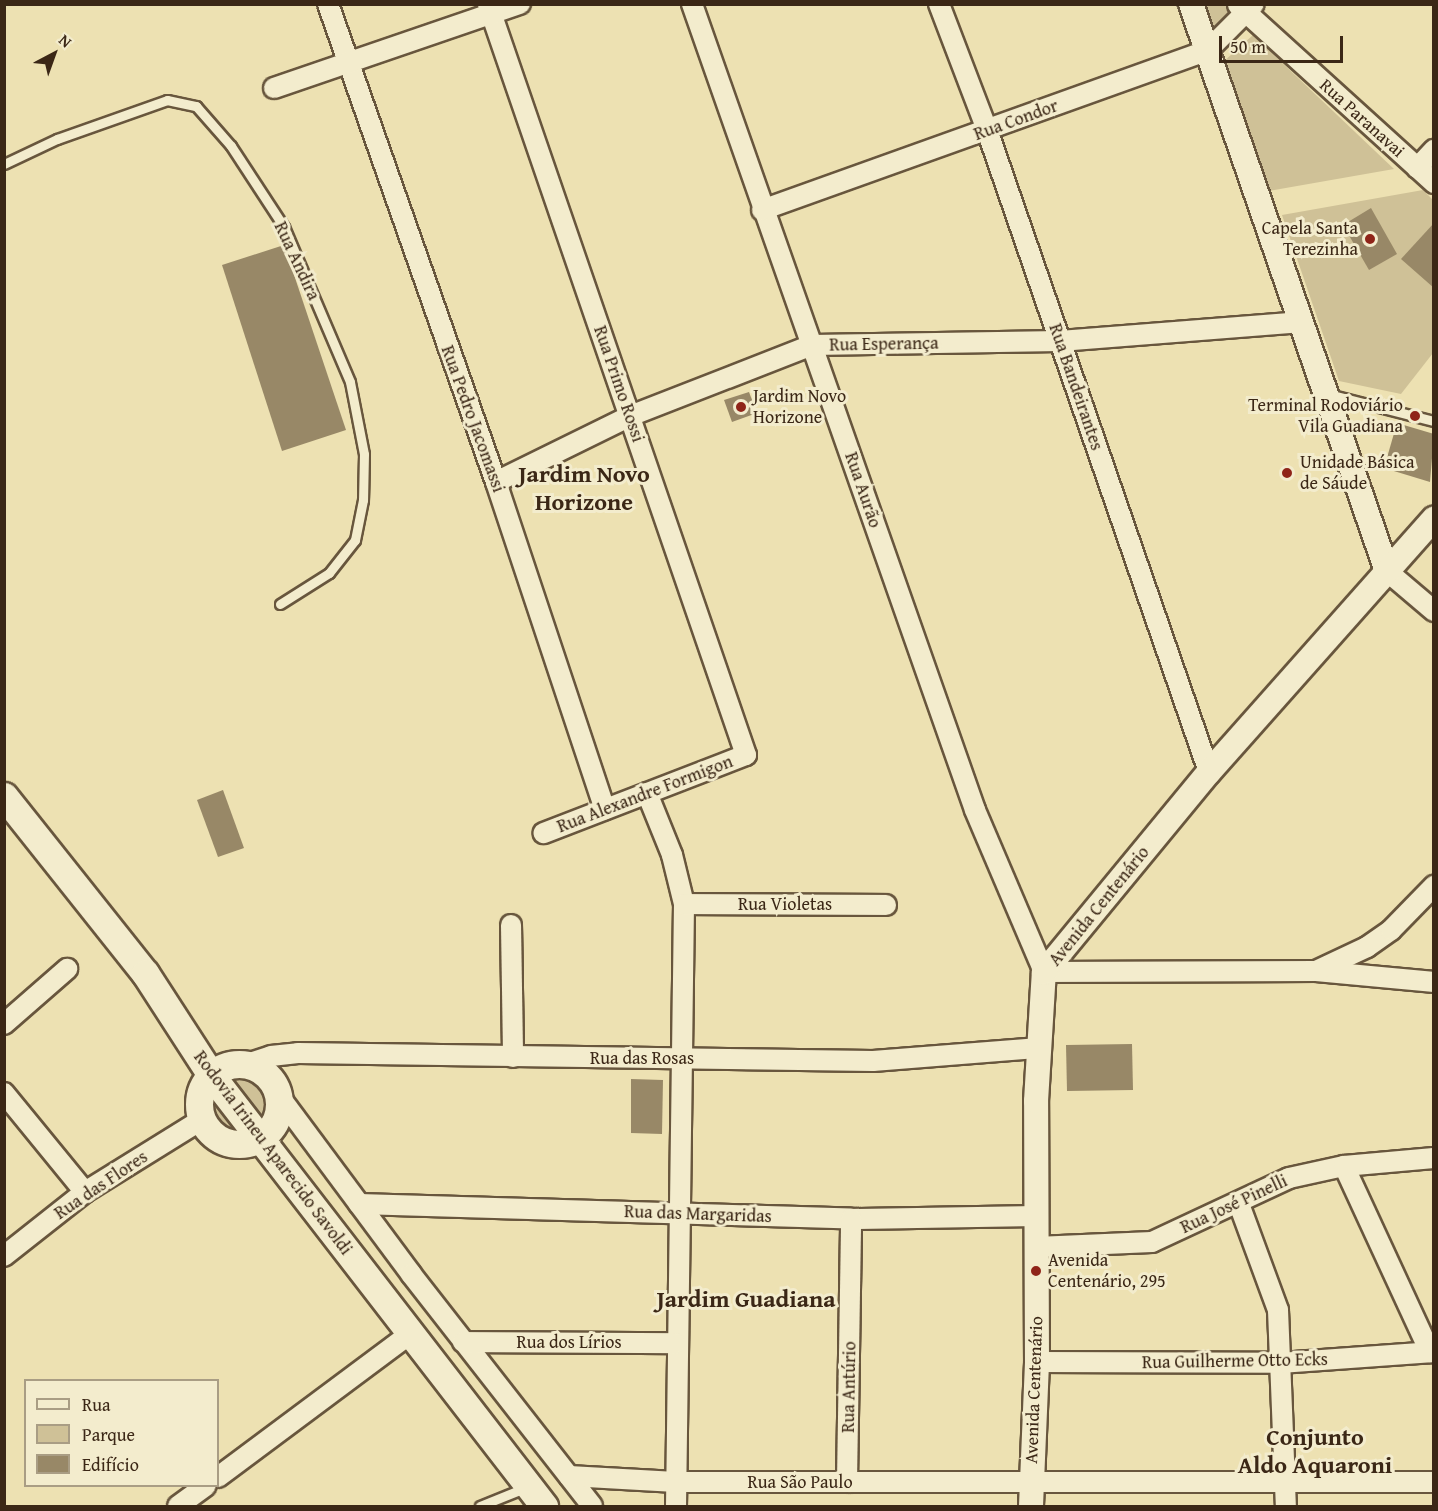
<!DOCTYPE html>
<html>
<head>
<meta charset="utf-8">
<style>
  body { margin:0 }
  #map { position:relative; width:1438px; height:1511px; overflow:hidden; background:#ede1b2; font-family:"Gentium Book Plus",serif }
  div>[style] { position:absolute }
  .green>* { inset:0; background:#cfc197 }
  .building>* { inset:0; background:#988867 }
  .roads { filter:drop-shadow(2px 0 #68563d) drop-shadow(-2px 0 #68563d) drop-shadow(0 2px #68563d) drop-shadow(0 -2px #68563d) }
  .service>* { height:9px; margin:-4.5px; padding:0 4.5px; transform-origin:4.5px; border-radius:4.5px; background:#f3eccd }
  .minor>* { height:20px; margin:-10px; padding:0 10px; transform-origin:10px; border-radius:10px; background:#f3eccd }
  .tertiary>* { height:24px; margin:-12px; padding:0 12px; transform-origin:12px; border-radius:12px; background:#f3eccd }
  .secondary>* { height:27px; margin:-13.5px; padding:0 13.5px; transform-origin:13.5px; border-radius:13.5px; background:#f3eccd }
  .secondary>.ring { margin:-13.5px; padding:0; box-sizing:content-box; background:none; border:27px solid #f3eccd; border-radius:50% }
  .dots>* { width:16px; height:16px; translate:-50% -50%; box-sizing:border-box; border:3px solid #f3eccd; border-radius:50% }
  span { translate:-50% -50%; white-space:nowrap; text-align:center; line-height:1.15; -webkit-text-stroke:6px #f3eccd; paint-order:stroke }
  .street-label { font-size:18px; color:#3b2716 }
  .poi-label { font-size:18px; color:#3b2716 }
  .right { translate:-100% -50%; text-align:right }
  .left { translate:0 -50%; text-align:left }
  .district-label { font-size:24px; color:#3b2716; font-weight:700 }
  .frame { position:absolute; inset:0; border:6px solid #3b2716; pointer-events:none }
  .legend { position:absolute; left:24px; top:1379px; width:195px; height:108px; box-sizing:border-box; background:#f3eccd; border:2px solid #a99d84; margin:0; padding:8px 10px; list-style:none; font-size:18px; color:#3b2716 }
  .legend li { display:flex; align-items:center; gap:12px; height:30px }
  .legend b { width:30px; border:2px solid #a99d84 }
  .north { position:absolute; left:24px; top:24px; width:60px; height:60px; -webkit-text-stroke:4px #f3eccd; paint-order:stroke; rotate:41deg; font-size:16px; font-weight:700; line-height:24px; text-align:center; color:#3b2716 }
  .north::after { content:''; display:block; margin:auto; width:21px; height:27px; background:#3b2716; clip-path:polygon(50% 0,100% 100%,50% 72%,0 100%) }
  .scale { position:absolute; left:1219px; top:36px; width:124px; height:27px; box-sizing:border-box; border:3px solid #3b2716; border-top:0; padding-left:8px; font-size:18px; line-height:21px; white-space:nowrap; color:#3b2716; -webkit-text-stroke:4px #f3eccd; paint-order:stroke }
</style>
</head>
<body>
<div id="map">
  <div class="green">
    <div style="clip-path:polygon(1201px 5px,1227px 5px,1241px 15px,1215px 40px)"></div>
    <div style="clip-path:polygon(1253px 35px,1394px 169px,1268px 191px,1222px 63px)"></div>
    <div style="clip-path:polygon(1423px 190px,1433px 200px,1433px 353px,1401px 394px,1339px 381px,1282px 215px)"></div>
    <div style="clip-path:polygon(244px 1066px,263px 1079px,275px 1097px,273px 1120px,266px 1130px,220px 1071px)"></div>
    <div style="clip-path:polygon(207px 1086px,250px 1140px,239px 1143px,227px 1139px,209px 1122px,204px 1098px)"></div>
  </div>
  <div class="building">
    <div style="clip-path:polygon(1371px 208px,1397px 254px,1369px 270px,1343px 225px)"></div>
    <div style="clip-path:polygon(1434px 223px,1434px 288px,1401px 259px)"></div>
    <div style="clip-path:polygon(284px 245px,346px 430px,282px 451px,222px 265px)"></div>
    <div style="clip-path:polygon(749px 392px,757px 413px,732px 422px,724px 400px)"></div>
    <div style="clip-path:polygon(1397px 423px,1434px 434px,1430px 482px,1384px 468px)"></div>
    <div style="clip-path:polygon(223px 790px,244px 848px,218px 857px,197px 800px)"></div>
    <div style="clip-path:polygon(1132px 1044px,1133px 1090px,1067px 1091px,1066px 1045px)"></div>
    <div style="clip-path:polygon(631px 1079px,663px 1080px,662px 1134px,631px 1133px)"></div>
  </div>
  <div class="roads">
    <div class="service">
      <div style="left:4px;top:164px;width:59px;rotate:-25.3deg"></div>
      <div style="left:57px;top:139px;width:117px;rotate:-19.5deg"></div>
      <div style="left:167px;top:100px;width:30px;rotate:12deg"></div>
      <div style="left:196px;top:106px;width:53px;rotate:48.8deg"></div>
      <div style="left:231px;top:146px;width:97px;rotate:56.8deg"></div>
      <div style="left:284px;top:227px;width:168px;rotate:66.9deg"></div>
      <div style="left:350px;top:382px;width:73px;rotate:79deg"></div>
      <div style="left:364px;top:454px;width:46px;rotate:91.2deg"></div>
      <div style="left:363px;top:500px;width:41px;rotate:101.3deg"></div>
      <div style="left:355px;top:540px;width:42px;rotate:128.2deg"></div>
      <div style="left:329px;top:573px;width:58px;rotate:147.7deg"></div>
      <div style="left:1328px;top:394px;width:109px;rotate:14.3deg"></div>
      <div style="left:480px;top:1506px;width:51px;rotate:-22deg"></div>
    </div>
    <div class="minor">
      <div style="left:328px;top:4px;width:507px;rotate:70.64deg"></div>
      <div style="left:496px;top:482px;width:345px;rotate:71.6deg"></div>
      <div style="left:488px;top:4px;width:794px;rotate:71.04deg"></div>
      <div style="left:746px;top:755px;width:217px;rotate:158.9deg"></div>
      <div style="left:692px;top:4px;width:854px;rotate:70.65deg"></div>
      <div style="left:975px;top:810px;width:176px;rotate:66.9deg"></div>
      <div style="left:1044px;top:972px;width:272px;rotate:-0.2deg"></div>
      <div style="left:1316px;top:971px;width:119px;rotate:5.3deg"></div>
      <div style="left:939px;top:4px;width:135px;rotate:69.1deg"></div>
      <div style="left:987px;top:130px;width:679px;rotate:70.92deg"></div>
      <div style="left:1238px;top:5px;width:265px;rotate:42.2deg"></div>
      <div style="left:274px;top:88px;width:260px;rotate:-18.9deg"></div>
      <div style="left:1417px;top:168px;width:25px;rotate:-47deg"></div>
      <div style="left:762px;top:210px;width:473px;rotate:-19.7deg"></div>
      <div style="left:1207px;top:51px;width:66px;rotate:-45deg"></div>
      <div style="left:496px;top:482px;width:149px;rotate:-26.2deg"></div>
      <div style="left:630px;top:416px;width:195px;rotate:-21.3deg"></div>
      <div style="left:812px;top:345px;width:248px;rotate:-0.9deg"></div>
      <div style="left:1060px;top:341px;width:240px;rotate:-4.5deg"></div>
      <div style="left:1387px;top:571px;width:62px;rotate:40.4deg"></div>
      <div style="left:647px;top:793px;width:67px;rotate:68deg"></div>
      <div style="left:672px;top:855px;width:50px;rotate:76.2deg"></div>
      <div style="left:684px;top:904px;width:602px;rotate:90.76deg"></div>
      <div style="left:684px;top:904px;width:202px;rotate:0.3deg"></div>
      <div style="left:511px;top:925px;width:132px;rotate:89.1deg"></div>
      <div style="left:1318px;top:970px;width:54px;rotate:-25.1deg"></div>
      <div style="left:1367px;top:947px;width:29px;rotate:-35deg"></div>
      <div style="left:1391px;top:930px;width:62px;rotate:-45.7deg"></div>
      <div style="left:4px;top:1024px;width:84px;rotate:-41.1deg"></div>
      <div style="left:247px;top:1064px;width:25px;rotate:-18deg"></div>
      <div style="left:271px;top:1056px;width:27px;rotate:-6deg"></div>
      <div style="left:298px;top:1053px;width:575px;rotate:0.8deg"></div>
      <div style="left:873px;top:1061px;width:167px;rotate:-4.5deg"></div>
      <div style="left:4px;top:1093px;width:128px;rotate:50.7deg"></div>
      <div style="left:279px;top:1096px;width:222px;rotate:53.4deg"></div>
      <div style="left:411px;top:1274px;width:294px;rotate:52deg"></div>
      <div style="left:1344px;top:1166px;width:205px;rotate:65.2deg"></div>
      <div style="left:359px;top:1204px;width:492px;rotate:1.7deg"></div>
      <div style="left:851px;top:1219px;width:186px;rotate:-0.9deg"></div>
      <div style="left:1239px;top:1204px;width:113px;rotate:69.8deg"></div>
      <div style="left:1278px;top:1310px;width:196px;rotate:87.7deg"></div>
      <div style="left:1036px;top:1247px;width:116px;rotate:-2.5deg"></div>
      <div style="left:1152px;top:1242px;width:151px;rotate:-25deg"></div>
      <div style="left:1289px;top:1178px;width:56px;rotate:-12.3deg"></div>
      <div style="left:1344px;top:1166px;width:90px;rotate:-5.1deg"></div>
      <div style="left:4px;top:1256px;width:103px;rotate:-38.3deg"></div>
      <div style="left:85px;top:1192px;width:137px;rotate:-31.8deg"></div>
      <div style="left:463px;top:1342px;width:212px;rotate:0.3deg"></div>
      <div style="left:1037px;top:1362px;width:243px;rotate:0.2deg"></div>
      <div style="left:1280px;top:1363px;width:154px;rotate:-4.1deg"></div>
      <div style="left:569px;top:1476px;width:107px;rotate:3.2deg"></div>
      <div style="left:676px;top:1482px;width:758px"></div>
      <div style="left:218px;top:1477px;width:241px;rotate:-36.7deg"></div>
      <div style="left:847px;top:1482px;width:263px;rotate:-89.1deg"></div>
      <div style="left:178px;top:1506px;width:34px;rotate:-36deg"></div>
    </div>
    <div class="tertiary">
      <div style="left:1191px;top:4px;width:600px;rotate:70.93deg"></div>
      <div style="left:1031px;top:1506px;width:144px;rotate:-87.6deg"></div>
      <div style="left:1037px;top:1362px;width:261px;rotate:-90.2deg"></div>
      <div style="left:1036px;top:1101px;width:129px;rotate:-86.5deg"></div>
      <div style="left:1044px;top:972px;width:259px;rotate:-50.5deg"></div>
      <div style="left:1209px;top:772px;width:339px;rotate:-48.4deg"></div>
    </div>
    <div class="secondary">
      <div style="left:4px;top:796px;width:226px;rotate:51.5deg"></div>
      <div style="left:145px;top:973px;width:121px;rotate:57.1deg"></div>
      <div style="left:211px;top:1075px;width:545px;rotate:52.31deg"></div>
      <div class="ring" style="left:199px;top:1064px;width:53px;height:53px"></div>
    </div>
  </div>
  <div class="dots">
    <div style="left:1370px;top:239px;background:#8f2418"></div>
    <div style="left:741px;top:407px;background:#8f2418"></div>
    <div style="left:1415px;top:416px;background:#8f2418"></div>
    <div style="left:1287px;top:473px;background:#8f2418"></div>
    <div style="left:1036px;top:1271px;background:#8f2418"></div>
  </div>
  <div class="street-label">
    <span style="left:1362px;top:118px;rotate:42deg">Rua Paranavai</span>
    <span style="left:1016px;top:120px;rotate:-20deg">Rua Condor</span>
    <span style="left:297px;top:261px;rotate:65deg">Rua Andira</span>
    <span style="left:884px;top:344px;rotate:-1deg">Rua Esperança</span>
    <span style="left:619px;top:384px;rotate:71deg">Rua Primo Rossi</span>
    <span style="left:1076px;top:387px;rotate:71deg">Rua Bandeirantes</span>
    <span style="left:473px;top:419px;rotate:70deg">Rua Pedro Jacomassi</span>
    <span style="left:863px;top:490px;rotate:71deg">Rua Aurão</span>
    <span style="left:645px;top:794px;rotate:-21deg">Rua Alexandre Formigon</span>
    <span style="left:785px;top:904px">Rua Violetas</span>
    <span style="left:1099px;top:906px;rotate:-51deg">Avenida Centenário</span>
    <span style="left:642px;top:1058px">Rua das Rosas</span>
    <span style="left:273px;top:1153px;rotate:53deg">Rodovia Irineu Aparecido Savoldi</span>
    <span style="left:101px;top:1185px;rotate:-34deg">Rua das Flores</span>
    <span style="left:1234px;top:1204px;rotate:-25deg">Rua José Pinelli</span>
    <span style="left:698px;top:1214px;rotate:2deg">Rua das Margaridas</span>
    <span style="left:569px;top:1342px">Rua dos Lírios</span>
    <span style="left:1235px;top:1361px;rotate:-1deg">Rua Guilherme Otto Ecks</span>
    <span style="left:849px;top:1387px;rotate:-89deg">Rua Antúrio</span>
    <span style="left:1034px;top:1390px;rotate:-88deg">Avenida Centenário</span>
    <span style="left:800px;top:1482px">Rua São Paulo</span>
  </div>
  <div class="poi-label">
    <span class="right" style="left:1358px;top:239px">Capela Santa<br>Terezinha</span>
    <span class="left" style="left:753px;top:407px">Jardim Novo<br>Horizone</span>
    <span class="right" style="left:1403px;top:416px">Terminal Rodoviário<br>Vila Guadiana</span>
    <span class="left" style="left:1300px;top:473px">Unidade Básica<br>de Sáude</span>
    <span class="left" style="left:1048px;top:1271px">Avenida<br>Centenário, 295</span>
  </div>
  <div class="district-label">
    <span style="left:584px;top:488px">Jardim Novo<br>Horizone</span>
    <span style="left:746px;top:1299px">Jardim Guadiana</span>
    <span style="left:1315px;top:1451px">Conjunto<br>Aldo Aquaroni</span>
  </div>
  <div class="frame"></div>
  <ul class="legend">
  <li><b style="height:8px;background:#f3eccd"></b>Rua</li>
  <li><b style="height:16px;background:#cfc197"></b>Parque</li>
  <li><b style="height:16px;background:#988867"></b>Edifício</li>
  </ul>
  <div class="north">N</div>
  <div class="scale">50 m</div>
</div>
</body>
</html>
